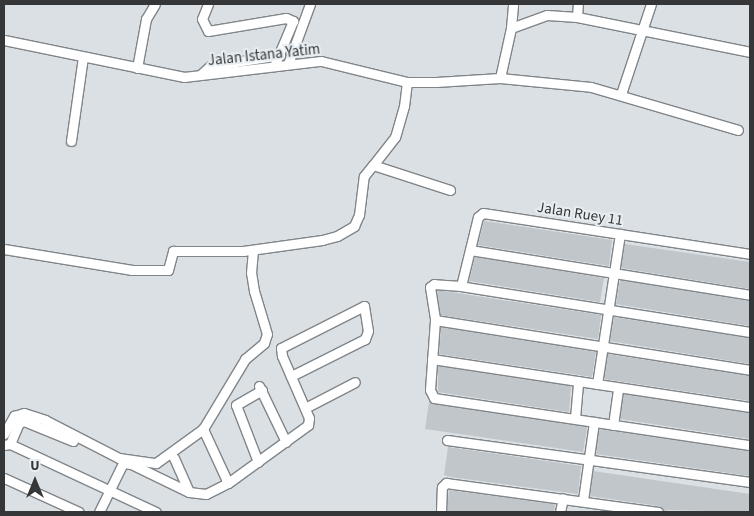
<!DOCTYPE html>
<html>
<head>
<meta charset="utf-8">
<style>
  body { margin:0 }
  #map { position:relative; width:754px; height:516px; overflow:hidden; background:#dae0e4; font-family:"Source Sans 3",sans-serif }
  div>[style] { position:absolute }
  .building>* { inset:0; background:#c0c6ca }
  .roads { filter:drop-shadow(1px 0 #808589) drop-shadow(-1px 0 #808589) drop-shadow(0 1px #808589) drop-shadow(0 -1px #808589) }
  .minor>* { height:9px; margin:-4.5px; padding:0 4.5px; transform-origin:4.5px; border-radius:4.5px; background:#fff }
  span { translate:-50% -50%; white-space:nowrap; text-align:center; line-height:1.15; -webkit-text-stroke:4px #e7edf1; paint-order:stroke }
  .street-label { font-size:15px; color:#343638 }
  .frame { position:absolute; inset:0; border:5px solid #343638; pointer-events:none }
  .north { position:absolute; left:10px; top:456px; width:50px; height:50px; -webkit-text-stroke:4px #e7edf1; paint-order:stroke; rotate:0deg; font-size:14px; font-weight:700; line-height:20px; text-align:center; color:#343638 }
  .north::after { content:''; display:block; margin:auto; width:18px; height:22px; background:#343638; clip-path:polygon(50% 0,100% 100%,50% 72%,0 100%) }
</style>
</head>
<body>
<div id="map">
  <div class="building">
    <div style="clip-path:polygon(484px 221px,612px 240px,609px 266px,478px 245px)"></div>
    <div style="clip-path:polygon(625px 244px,750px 262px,750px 289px,621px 268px)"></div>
    <div style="clip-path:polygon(475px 257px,604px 278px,600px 302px,469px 281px)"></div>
    <div style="clip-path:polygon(620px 280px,750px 301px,750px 326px,616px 304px)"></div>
    <div style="clip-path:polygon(437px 290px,601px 315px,598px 339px,440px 315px)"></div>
    <div style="clip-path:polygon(614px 317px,750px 338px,750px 364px,610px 341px)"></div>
    <div style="clip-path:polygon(441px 327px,596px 352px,592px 377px,439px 354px)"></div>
    <div style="clip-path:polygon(608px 354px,750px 376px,750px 401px,604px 379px)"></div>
    <div style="clip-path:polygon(438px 366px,571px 386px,569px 412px,438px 392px)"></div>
    <div style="clip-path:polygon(623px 394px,750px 413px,750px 439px,620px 419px)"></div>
    <div style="clip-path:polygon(429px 402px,587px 427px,583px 452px,425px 429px)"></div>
    <div style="clip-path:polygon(599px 429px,750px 451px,750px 476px,596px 454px)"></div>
    <div style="clip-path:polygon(448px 447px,581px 466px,578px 494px,451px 477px,444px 475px)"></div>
    <div style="clip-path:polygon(593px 471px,750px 494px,749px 512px,668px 510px,664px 512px,659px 506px,590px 496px)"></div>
    <div style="clip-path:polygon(449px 490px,555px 504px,554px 512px,447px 512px)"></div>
  </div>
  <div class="roads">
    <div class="minor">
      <div style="left:208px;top:4px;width:16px;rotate:112deg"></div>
      <div style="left:202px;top:19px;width:13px;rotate:63deg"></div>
      <div style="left:208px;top:31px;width:79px;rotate:-9.5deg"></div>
      <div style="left:286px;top:18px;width:8px;rotate:23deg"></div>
      <div style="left:293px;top:21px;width:49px;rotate:112.9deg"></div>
      <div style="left:577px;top:17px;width:13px;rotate:-86deg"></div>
      <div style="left:511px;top:28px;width:24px;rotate:-85deg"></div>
      <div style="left:4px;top:40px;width:184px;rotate:11.6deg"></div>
      <div style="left:184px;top:77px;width:138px;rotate:-6.7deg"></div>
      <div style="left:321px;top:61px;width:89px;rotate:13.7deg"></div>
      <div style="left:407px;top:82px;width:29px"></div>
      <div style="left:436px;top:82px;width:64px;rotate:-3.6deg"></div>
      <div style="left:500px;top:78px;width:51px;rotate:-77.6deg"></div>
      <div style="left:511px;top:28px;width:38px;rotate:-20deg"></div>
      <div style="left:547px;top:15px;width:30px;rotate:4deg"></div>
      <div style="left:577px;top:17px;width:177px;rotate:11.4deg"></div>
      <div style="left:288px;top:64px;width:64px;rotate:-69.9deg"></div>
      <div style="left:137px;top:68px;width:50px;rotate:-79.6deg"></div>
      <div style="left:146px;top:19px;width:17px;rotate:-59deg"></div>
      <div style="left:200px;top:75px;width:13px;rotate:-42deg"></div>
      <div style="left:210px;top:66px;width:71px;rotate:-8.9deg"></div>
      <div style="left:500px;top:78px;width:91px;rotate:5.6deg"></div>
      <div style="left:591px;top:87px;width:153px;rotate:16.3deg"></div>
      <div style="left:407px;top:82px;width:24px;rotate:97deg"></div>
      <div style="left:404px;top:106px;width:32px;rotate:106deg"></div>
      <div style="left:395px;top:137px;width:36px;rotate:128deg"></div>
      <div style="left:373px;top:165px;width:81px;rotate:18deg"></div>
      <div style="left:621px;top:94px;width:95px;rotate:-71.6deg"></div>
      <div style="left:71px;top:141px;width:85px;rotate:-81.9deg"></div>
      <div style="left:4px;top:249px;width:130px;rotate:9.3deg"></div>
      <div style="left:132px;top:270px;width:36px"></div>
      <div style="left:168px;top:270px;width:20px;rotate:-75deg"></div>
      <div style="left:173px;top:251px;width:70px"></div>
      <div style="left:243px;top:251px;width:80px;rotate:-7.9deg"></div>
      <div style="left:322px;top:240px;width:16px;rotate:-15deg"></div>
      <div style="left:337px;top:236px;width:20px;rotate:-30deg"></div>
      <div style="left:354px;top:226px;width:12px;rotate:-66deg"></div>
      <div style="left:359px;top:215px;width:39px;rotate:-83deg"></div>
      <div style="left:364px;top:176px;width:14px;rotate:-51deg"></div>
      <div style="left:470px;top:250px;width:284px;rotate:9.1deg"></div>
      <div style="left:461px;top:286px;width:71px;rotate:-76.2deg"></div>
      <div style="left:478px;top:217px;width:6px;rotate:-39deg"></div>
      <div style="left:483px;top:213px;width:270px;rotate:8.7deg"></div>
      <div style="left:435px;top:320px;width:319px;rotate:9deg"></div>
      <div style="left:750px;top:332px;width:293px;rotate:-171deg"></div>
      <div style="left:461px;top:286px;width:27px;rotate:-176deg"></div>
      <div style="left:434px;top:284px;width:5px;rotate:143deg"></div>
      <div style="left:430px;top:287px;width:33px;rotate:81deg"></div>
      <div style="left:435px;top:320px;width:70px;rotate:94.1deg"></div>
      <div style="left:430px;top:390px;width:9px;rotate:63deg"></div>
      <div style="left:434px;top:398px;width:319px;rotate:8.5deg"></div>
      <div style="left:432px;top:359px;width:322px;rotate:8.6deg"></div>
      <div style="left:597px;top:384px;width:152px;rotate:-81.3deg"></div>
      <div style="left:259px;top:386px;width:62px;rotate:64.3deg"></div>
      <div style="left:305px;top:408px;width:56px;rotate:-27.5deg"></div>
      <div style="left:575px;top:418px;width:37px;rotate:-85deg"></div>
      <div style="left:613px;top:425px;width:37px;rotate:-82deg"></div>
      <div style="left:4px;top:434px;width:21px;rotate:-61deg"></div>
      <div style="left:14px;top:416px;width:10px;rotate:-17deg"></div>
      <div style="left:24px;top:413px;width:22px;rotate:18deg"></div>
      <div style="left:45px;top:420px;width:83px;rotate:27.2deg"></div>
      <div style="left:119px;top:458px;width:37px;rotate:8deg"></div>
      <div style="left:156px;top:463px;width:58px;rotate:-35.9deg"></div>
      <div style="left:447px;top:440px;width:306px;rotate:7.9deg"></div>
      <div style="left:10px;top:444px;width:161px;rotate:25deg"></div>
      <div style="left:4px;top:445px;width:6px;rotate:-9deg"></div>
      <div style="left:10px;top:444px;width:23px;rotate:-67deg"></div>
      <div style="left:19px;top:423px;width:5px;rotate:-22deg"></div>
      <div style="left:24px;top:421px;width:53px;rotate:22.2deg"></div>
      <div style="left:174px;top:458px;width:37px;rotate:66deg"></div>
      <div style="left:258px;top:462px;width:61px;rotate:-111.1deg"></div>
      <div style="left:236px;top:405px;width:30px;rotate:-30deg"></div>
      <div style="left:4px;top:478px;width:82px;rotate:24.4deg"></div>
      <div style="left:228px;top:483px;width:60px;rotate:-114.8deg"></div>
      <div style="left:203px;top:429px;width:82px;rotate:-59deg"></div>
      <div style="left:245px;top:359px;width:25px;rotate:-40deg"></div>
      <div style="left:264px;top:343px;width:9px;rotate:-72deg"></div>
      <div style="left:267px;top:334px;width:45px;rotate:-106.8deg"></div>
      <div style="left:254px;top:291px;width:18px;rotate:-99deg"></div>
      <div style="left:251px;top:273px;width:23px;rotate:-85deg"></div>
      <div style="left:583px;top:500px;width:79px;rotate:-82deg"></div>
      <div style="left:99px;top:512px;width:55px;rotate:-63.9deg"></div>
      <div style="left:123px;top:463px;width:8px;rotate:7deg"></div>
      <div style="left:131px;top:464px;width:64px;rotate:25.8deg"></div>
      <div style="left:189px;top:492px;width:17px;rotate:7deg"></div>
      <div style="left:206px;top:494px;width:25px;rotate:-27deg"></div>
      <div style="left:228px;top:483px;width:99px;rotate:-35.9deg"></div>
      <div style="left:308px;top:425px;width:7px;rotate:-82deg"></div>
      <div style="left:309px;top:418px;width:68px;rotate:-113.5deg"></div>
      <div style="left:282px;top:356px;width:8px;rotate:-97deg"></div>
      <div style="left:281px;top:348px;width:93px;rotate:-26.8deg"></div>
      <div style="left:364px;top:306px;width:25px;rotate:81deg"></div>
      <div style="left:368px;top:331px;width:9px;rotate:111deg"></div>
      <div style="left:365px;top:339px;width:83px;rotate:153.4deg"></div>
      <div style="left:441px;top:512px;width:25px;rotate:-88deg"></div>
      <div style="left:442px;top:487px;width:6px;rotate:-45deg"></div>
      <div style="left:446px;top:483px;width:214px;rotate:7.8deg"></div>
      <div style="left:560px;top:512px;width:14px;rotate:-78deg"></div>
    </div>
  </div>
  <div class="street-label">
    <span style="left:264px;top:55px;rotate:-6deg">Jalan Istana Yatim</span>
    <span style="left:580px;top:214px;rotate:9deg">Jalan Ruey 11</span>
  </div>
  <div class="frame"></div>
  <div class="north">U</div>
</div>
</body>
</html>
